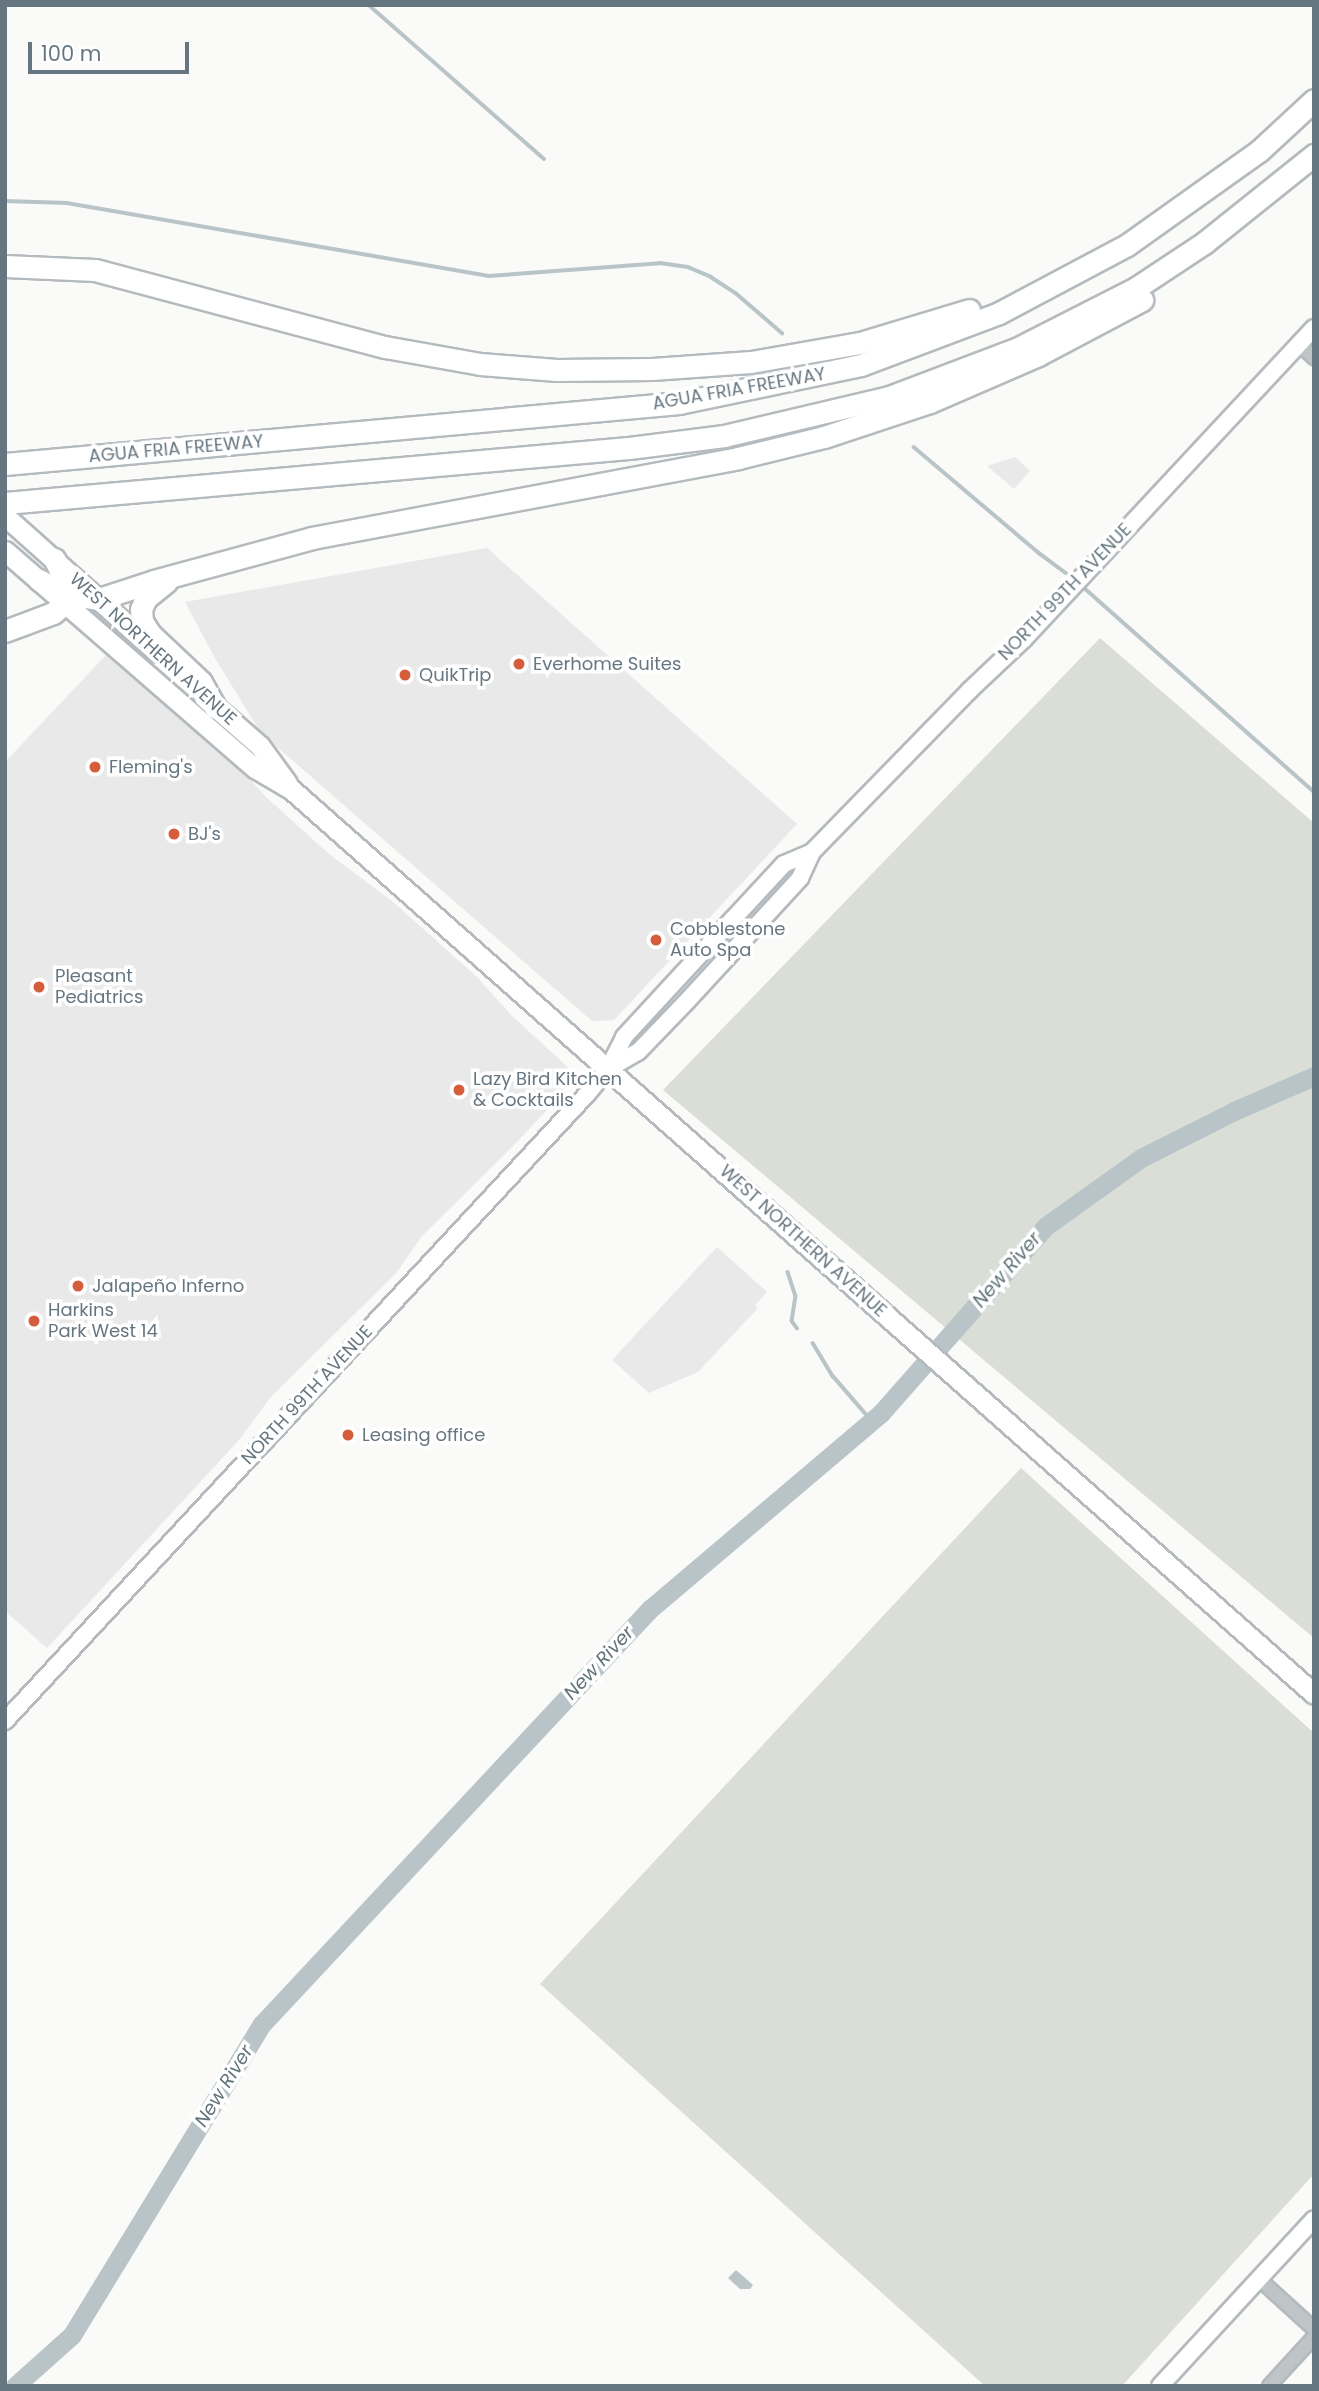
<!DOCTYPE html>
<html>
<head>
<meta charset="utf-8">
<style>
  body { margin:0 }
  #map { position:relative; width:1319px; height:2391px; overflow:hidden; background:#fafaf8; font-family:Poppins,sans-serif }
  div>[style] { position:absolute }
  .built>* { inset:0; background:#e8e9e8 }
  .green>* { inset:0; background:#daded7 }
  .water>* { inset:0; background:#b8c4c7 }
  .stream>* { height:3.5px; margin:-1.75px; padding:0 1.75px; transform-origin:1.75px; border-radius:1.75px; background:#b8c4c7 }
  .river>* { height:19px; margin:-9.5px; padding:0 9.5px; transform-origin:9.5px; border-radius:9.5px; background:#b8c4c7 }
  .roads { filter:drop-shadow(2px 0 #b4babe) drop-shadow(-2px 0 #b4babe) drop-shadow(0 2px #b4babe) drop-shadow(0 -2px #b4babe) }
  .minor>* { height:12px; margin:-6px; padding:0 6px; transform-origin:6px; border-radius:6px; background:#bfc4c7 }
  .secondary>* { height:16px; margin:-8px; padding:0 8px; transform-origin:8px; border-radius:8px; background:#fff }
  .primary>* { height:19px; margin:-9.5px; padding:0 9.5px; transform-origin:9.5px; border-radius:9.5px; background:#fff }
  .motorway>* { height:21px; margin:-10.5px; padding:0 10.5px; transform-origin:10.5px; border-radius:10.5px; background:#fff }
  .dots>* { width:19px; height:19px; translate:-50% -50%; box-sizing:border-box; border:4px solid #fff; border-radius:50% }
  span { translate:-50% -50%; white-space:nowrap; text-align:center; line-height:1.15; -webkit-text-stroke:7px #fff; paint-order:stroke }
  .street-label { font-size:18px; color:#667680 }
  .poi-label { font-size:18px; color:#667680 }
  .left { translate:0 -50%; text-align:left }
  .water-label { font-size:19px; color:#62747a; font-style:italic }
  .frame { position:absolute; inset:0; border:7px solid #667680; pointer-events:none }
  .scale { position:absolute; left:28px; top:42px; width:161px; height:32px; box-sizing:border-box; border:4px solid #667680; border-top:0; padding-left:9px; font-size:21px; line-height:24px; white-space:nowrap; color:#667680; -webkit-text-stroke:5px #fff; paint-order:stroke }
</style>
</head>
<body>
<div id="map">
  <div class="built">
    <div style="clip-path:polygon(1015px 457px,1030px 471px,1014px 489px,987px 466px)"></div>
    <div style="clip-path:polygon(487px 548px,797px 824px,614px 1020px,592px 1021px,261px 733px,216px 660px,185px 602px)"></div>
    <div style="clip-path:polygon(108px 653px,239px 767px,266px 797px,329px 854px,392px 901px,476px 976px,512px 1016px,570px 1069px,570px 1081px,567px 1089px,511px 1148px,422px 1236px,397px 1272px,270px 1398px,239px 1440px,47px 1648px,5px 1611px,5px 762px)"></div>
    <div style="clip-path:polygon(717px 1247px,767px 1292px,755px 1305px,758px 1308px,698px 1372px,649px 1393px,612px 1360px)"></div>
  </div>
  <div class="green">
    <div style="clip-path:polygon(1100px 638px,1314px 823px,1314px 1638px,663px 1090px)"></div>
    <div style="clip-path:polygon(1021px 1468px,1314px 1733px,1314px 2174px,1122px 2386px,985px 2386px,540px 1984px)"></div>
  </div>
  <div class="water">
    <div style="clip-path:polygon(736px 2270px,753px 2285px,750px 2289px,740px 2289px,728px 2278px)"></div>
  </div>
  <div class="stream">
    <div style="left:369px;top:5px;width:233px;rotate:41.3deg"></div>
    <div style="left:5px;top:201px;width:62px;rotate:1.8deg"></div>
    <div style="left:67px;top:203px;width:428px;rotate:9.8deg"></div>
    <div style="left:489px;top:276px;width:171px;rotate:-4.3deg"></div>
    <div style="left:660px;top:263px;width:28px;rotate:8deg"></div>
    <div style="left:688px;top:267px;width:25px;rotate:23deg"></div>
    <div style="left:711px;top:277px;width:31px;rotate:33deg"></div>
    <div style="left:737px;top:294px;width:60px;rotate:40.9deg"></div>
    <div style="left:914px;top:447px;width:164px;rotate:40.3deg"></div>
    <div style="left:1039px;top:553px;width:44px;rotate:36.6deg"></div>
    <div style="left:1080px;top:584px;width:313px;rotate:41.6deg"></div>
    <div style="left:788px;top:1272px;width:25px;rotate:72deg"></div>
    <div style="left:796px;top:1296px;width:25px;rotate:99deg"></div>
    <div style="left:792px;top:1321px;width:9px;rotate:54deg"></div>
    <div style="left:813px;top:1343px;width:39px;rotate:59deg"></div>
    <div style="left:833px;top:1376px;width:60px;rotate:49.1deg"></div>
  </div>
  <div class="river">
    <div style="left:15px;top:2386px;width:76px;rotate:-41.8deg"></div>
    <div style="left:72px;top:2335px;width:364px;rotate:-58.6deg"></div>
    <div style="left:262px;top:2024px;width:568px;rotate:-46.93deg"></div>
    <div style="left:650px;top:1609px;width:303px;rotate:-40.3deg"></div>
    <div style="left:881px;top:1413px;width:249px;rotate:-48.6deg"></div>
    <div style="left:1046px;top:1226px;width:117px;rotate:-35.6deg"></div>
    <div style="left:1141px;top:1158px;width:104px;rotate:-26.8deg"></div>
    <div style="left:1234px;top:1111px;width:87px;rotate:-23.6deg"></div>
  </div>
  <div class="roads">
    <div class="minor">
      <div style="left:1299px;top:344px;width:21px;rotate:43deg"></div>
      <div style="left:1259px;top:2279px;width:74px;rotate:42.3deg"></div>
      <div style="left:1269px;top:2386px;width:67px;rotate:-47.4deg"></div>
    </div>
    <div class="secondary">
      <div style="left:608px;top:1069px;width:34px;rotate:-30deg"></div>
      <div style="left:638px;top:1052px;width:72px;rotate:-46.1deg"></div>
      <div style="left:688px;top:1000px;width:166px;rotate:-47.4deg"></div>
      <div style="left:800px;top:878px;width:29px;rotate:-65deg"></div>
      <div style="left:812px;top:852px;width:226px;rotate:-45.7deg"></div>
      <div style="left:970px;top:690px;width:74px;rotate:-43.4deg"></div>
      <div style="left:1024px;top:639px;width:425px;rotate:-47deg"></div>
      <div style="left:5px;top:1721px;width:855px;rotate:-47.13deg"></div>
      <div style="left:587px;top:1094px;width:33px;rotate:-50deg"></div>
      <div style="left:608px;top:1069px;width:36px;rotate:-63deg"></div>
      <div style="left:624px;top:1037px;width:161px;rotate:-47.3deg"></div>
      <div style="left:733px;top:919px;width:75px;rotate:-47.2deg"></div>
      <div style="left:784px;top:864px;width:30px;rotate:-23deg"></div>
      <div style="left:1160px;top:2386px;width:227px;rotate:-47.3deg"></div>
    </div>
    <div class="primary">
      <div style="left:5px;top:516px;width:204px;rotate:41.8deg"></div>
      <div style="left:5px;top:551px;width:331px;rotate:41deg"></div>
      <div style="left:255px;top:768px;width:43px;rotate:30.7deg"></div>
      <div style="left:292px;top:790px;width:1364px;rotate:41.49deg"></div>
      <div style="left:204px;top:697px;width:74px;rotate:41.2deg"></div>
      <div style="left:260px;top:746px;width:46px;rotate:53.9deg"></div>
    </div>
    <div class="motorway">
      <div style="left:5px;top:266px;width:90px;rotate:2.5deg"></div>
      <div style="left:95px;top:270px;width:300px;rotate:14.9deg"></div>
      <div style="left:385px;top:347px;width:97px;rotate:10.1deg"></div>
      <div style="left:480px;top:364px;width:77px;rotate:4.5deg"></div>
      <div style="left:557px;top:370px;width:95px;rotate:-0.6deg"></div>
      <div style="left:652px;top:369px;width:99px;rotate:-4deg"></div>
      <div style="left:751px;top:362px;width:111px;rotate:-9.9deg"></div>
      <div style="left:860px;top:343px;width:114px;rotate:-16.8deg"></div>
      <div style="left:5px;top:464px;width:677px;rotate:-5.17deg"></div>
      <div style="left:679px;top:403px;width:186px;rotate:-11.8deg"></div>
      <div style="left:861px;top:365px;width:147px;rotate:-20.6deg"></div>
      <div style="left:999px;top:313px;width:145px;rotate:-28deg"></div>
      <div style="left:1127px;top:245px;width:162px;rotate:-35.5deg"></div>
      <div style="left:1259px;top:151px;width:75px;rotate:-42.8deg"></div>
      <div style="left:5px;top:503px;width:626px;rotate:-5.04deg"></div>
      <div style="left:629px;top:448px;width:96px;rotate:-7.2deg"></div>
      <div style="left:724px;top:436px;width:170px;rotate:-13.3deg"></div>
      <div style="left:889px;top:397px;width:136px;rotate:-20.7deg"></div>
      <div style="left:1016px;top:349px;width:135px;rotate:-26.9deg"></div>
      <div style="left:1136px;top:288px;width:82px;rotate:-33.5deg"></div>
      <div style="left:1204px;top:243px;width:141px;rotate:-38.7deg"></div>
      <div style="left:39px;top:580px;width:31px;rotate:27deg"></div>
      <div style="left:67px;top:594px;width:32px;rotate:9deg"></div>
      <div style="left:99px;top:599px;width:58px;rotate:-18.1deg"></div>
      <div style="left:154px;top:581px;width:164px;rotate:-15.2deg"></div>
      <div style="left:312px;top:538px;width:433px;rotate:-10.6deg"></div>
      <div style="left:738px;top:458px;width:89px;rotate:-13.7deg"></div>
      <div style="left:824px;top:437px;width:112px;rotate:-18.3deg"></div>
      <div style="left:930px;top:402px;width:118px;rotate:-23.5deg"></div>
      <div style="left:1038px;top:355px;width:118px;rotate:-27.9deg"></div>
      <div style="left:167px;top:581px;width:27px;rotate:141deg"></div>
      <div style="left:146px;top:598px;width:12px;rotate:114deg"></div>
      <div style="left:141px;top:609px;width:12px;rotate:85deg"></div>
      <div style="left:142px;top:621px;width:15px;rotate:58deg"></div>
      <div style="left:150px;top:634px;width:70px;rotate:43.3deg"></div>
      <div style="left:201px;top:682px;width:29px;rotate:61deg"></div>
      <div style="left:5px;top:631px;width:51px;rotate:-20.6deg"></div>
      <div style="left:53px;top:613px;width:14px;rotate:-39deg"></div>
      <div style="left:64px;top:604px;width:20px;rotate:-81deg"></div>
      <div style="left:67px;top:584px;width:28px;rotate:-117deg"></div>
    </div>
  </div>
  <div class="dots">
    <div style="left:519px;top:664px;background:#d55d3c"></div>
    <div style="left:405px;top:675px;background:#d55d3c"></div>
    <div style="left:95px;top:767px;background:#d55d3c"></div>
    <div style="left:174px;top:834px;background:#d55d3c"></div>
    <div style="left:656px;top:940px;background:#d55d3c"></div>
    <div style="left:39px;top:987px;background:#d55d3c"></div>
    <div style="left:459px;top:1090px;background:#d55d3c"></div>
    <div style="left:78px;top:1286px;background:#d55d3c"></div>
    <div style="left:34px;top:1321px;background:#d55d3c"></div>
    <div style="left:348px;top:1435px;background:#d55d3c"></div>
  </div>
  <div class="street-label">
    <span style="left:739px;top:389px;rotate:-10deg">AGUA FRIA FREEWAY</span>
    <span style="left:176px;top:449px;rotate:-5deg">AGUA FRIA FREEWAY</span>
    <span style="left:1065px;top:592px;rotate:-46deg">NORTH 99TH AVENUE</span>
    <span style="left:153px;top:649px;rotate:42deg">WEST NORTHERN AVENUE</span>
    <span style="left:803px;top:1241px;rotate:42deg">WEST NORTHERN AVENUE</span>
    <span style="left:307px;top:1395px;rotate:-47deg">NORTH 99TH AVENUE</span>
  </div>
  <div class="poi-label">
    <span class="left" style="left:533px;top:664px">Everhome Suites</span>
    <span class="left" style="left:419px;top:675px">QuikTrip</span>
    <span class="left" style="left:109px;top:767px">Fleming's</span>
    <span class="left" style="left:188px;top:834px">BJ's</span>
    <span class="left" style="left:670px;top:940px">Cobblestone<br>Auto Spa</span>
    <span class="left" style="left:55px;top:987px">Pleasant<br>Pediatrics</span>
    <span class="left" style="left:473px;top:1090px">Lazy Bird Kitchen<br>&amp; Cocktails</span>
    <span class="left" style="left:92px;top:1286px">Jalapeño Inferno</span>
    <span class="left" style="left:48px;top:1321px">Harkins<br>Park West 14</span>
    <span class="left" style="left:362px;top:1435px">Leasing office</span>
  </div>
  <div class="water-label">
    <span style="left:1007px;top:1270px;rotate:-49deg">New River</span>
    <span style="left:599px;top:1663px;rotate:-47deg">New River</span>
    <span style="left:224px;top:2086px;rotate:-58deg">New River</span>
  </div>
  <div class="frame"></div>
  <div class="scale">100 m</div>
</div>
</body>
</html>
